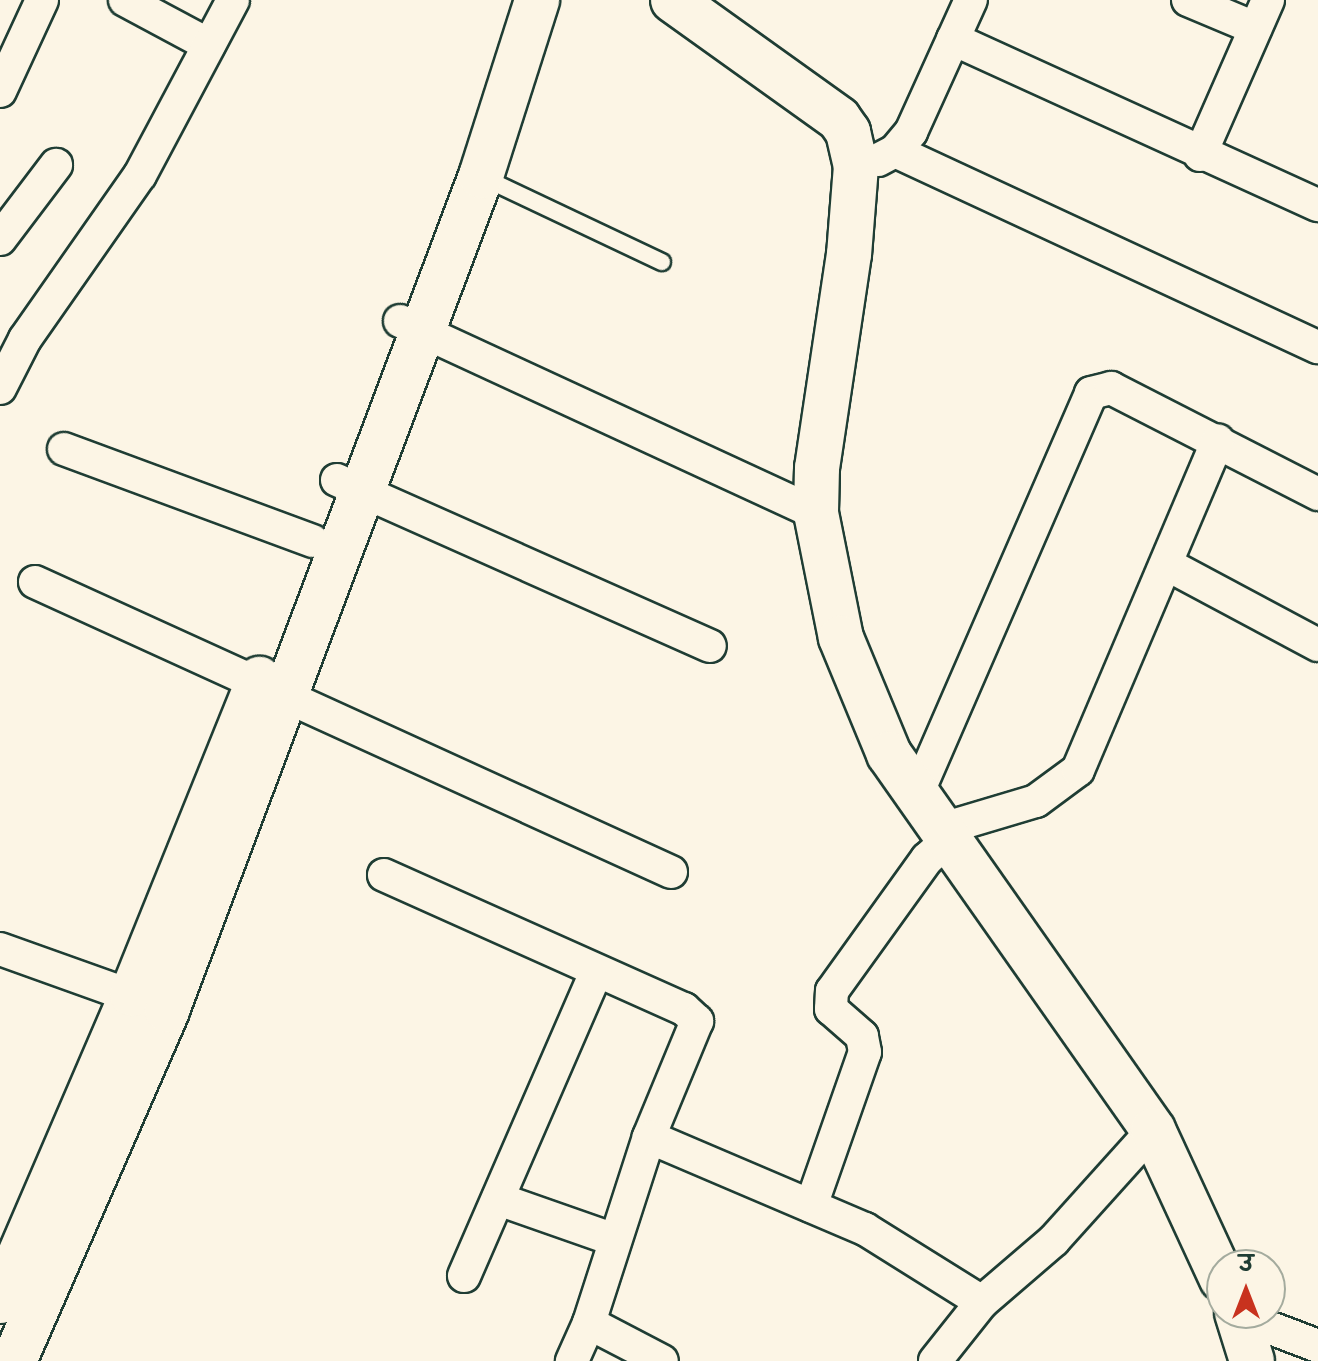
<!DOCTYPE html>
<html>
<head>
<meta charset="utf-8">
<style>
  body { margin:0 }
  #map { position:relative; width:1318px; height:1361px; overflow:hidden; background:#fcf5e5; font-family:"Gochi Hand","Playpen Sans Deva",sans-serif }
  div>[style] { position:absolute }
  .roads { filter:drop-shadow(2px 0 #1f3d34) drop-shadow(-2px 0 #1f3d34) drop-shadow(0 2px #1f3d34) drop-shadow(0 -2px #1f3d34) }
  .lane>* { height:16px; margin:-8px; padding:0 8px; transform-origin:8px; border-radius:8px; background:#fcf5e5 }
  .street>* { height:32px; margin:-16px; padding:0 16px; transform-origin:16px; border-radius:16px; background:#fcf5e5 }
  .secondary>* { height:44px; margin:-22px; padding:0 22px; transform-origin:22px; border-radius:22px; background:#fcf5e5 }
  span { translate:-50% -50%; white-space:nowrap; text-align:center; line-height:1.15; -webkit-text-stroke:6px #fcf5e5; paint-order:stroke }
  .north { position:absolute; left:1206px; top:1249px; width:80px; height:80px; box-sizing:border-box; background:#fcf5e5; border:2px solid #a4ab9e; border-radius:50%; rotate:0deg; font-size:22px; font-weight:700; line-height:32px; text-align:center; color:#1f3d34 }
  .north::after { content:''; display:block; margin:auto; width:28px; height:36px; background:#c8321e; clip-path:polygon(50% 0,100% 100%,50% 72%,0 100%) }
</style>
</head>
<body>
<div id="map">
  <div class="roads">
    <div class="lane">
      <div style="left:482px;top:177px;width:199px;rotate:25.3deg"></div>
    </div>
    <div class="street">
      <div style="left:125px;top:0;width:95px;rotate:28.2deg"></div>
      <div style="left:1188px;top:0;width:73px;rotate:22.7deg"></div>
      <div style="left:953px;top:39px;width:401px;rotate:24.5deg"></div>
      <div style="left:0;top:91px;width:100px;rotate:-65.2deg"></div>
      <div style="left:895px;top:151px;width:466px;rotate:24.9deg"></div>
      <div style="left:1200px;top:155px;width:169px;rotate:-66.3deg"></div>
      <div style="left:878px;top:160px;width:19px;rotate:-28deg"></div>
      <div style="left:895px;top:151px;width:25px;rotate:-50deg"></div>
      <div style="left:911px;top:132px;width:145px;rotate:-65.6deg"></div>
      <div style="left:0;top:239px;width:93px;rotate:-52.9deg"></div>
      <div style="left:400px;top:321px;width:458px;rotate:24.8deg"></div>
      <div style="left:0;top:388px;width:55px;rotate:-63deg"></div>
      <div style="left:25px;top:339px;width:200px;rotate:-55deg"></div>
      <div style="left:140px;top:175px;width:198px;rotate:-62deg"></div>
      <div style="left:64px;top:449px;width:265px;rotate:20.3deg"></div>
      <div style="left:337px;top:480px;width:408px;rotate:24deg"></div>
      <div style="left:1168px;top:565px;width:170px;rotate:28.1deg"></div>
      <div style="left:35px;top:582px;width:699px;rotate:24.51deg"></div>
      <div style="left:917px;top:794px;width:437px;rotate:-66.5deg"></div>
      <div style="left:1091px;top:393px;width:21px;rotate:-14deg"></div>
      <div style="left:1111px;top:388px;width:233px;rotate:27.1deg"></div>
      <div style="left:942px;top:829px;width:98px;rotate:-16.6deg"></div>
      <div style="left:1036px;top:801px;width:52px;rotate:-36.4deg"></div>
      <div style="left:1078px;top:770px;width:358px;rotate:-67deg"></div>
      <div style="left:384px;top:875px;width:329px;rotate:24.1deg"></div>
      <div style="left:684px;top:1009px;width:18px;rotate:43deg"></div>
      <div style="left:697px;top:1021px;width:126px;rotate:112.5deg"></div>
      <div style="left:649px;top:1137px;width:195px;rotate:107.9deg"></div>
      <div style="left:589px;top:1323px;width:42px;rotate:114.1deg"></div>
      <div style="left:0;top:949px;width:160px;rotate:19.7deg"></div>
      <div style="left:649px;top:1137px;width:235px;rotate:23.1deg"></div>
      <div style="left:865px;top:1229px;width:138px;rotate:32deg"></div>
      <div style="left:498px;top:1199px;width:124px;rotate:19.3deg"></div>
      <div style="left:811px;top:1206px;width:163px;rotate:-70.7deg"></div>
      <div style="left:865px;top:1052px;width:16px;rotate:-101deg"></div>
      <div style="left:862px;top:1036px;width:41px;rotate:-138.9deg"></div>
      <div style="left:831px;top:1009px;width:18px;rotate:-87deg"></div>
      <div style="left:832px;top:991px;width:163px;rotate:-54.3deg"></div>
      <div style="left:927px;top:859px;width:31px;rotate:-42deg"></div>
      <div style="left:464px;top:1276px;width:331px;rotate:-66.5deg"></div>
      <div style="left:1239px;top:1316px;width:85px;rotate:20.8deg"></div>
      <div style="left:589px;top:1323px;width:82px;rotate:27.5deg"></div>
      <div style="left:935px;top:1361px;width:75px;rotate:-51.5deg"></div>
      <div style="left:982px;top:1302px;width:95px;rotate:-40.7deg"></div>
      <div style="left:1054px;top:1240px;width:148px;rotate:-48deg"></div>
    </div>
    <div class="secondary">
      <div style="left:673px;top:0;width:204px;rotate:35.6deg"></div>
      <div style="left:839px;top:119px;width:16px;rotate:55deg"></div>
      <div style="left:848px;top:132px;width:35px;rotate:77deg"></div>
      <div style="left:856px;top:166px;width:88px;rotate:94.5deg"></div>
      <div style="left:849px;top:254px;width:216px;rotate:98.5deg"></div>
      <div style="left:817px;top:468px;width:45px;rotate:91.3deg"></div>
      <div style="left:816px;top:513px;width:127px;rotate:78.7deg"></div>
      <div style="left:841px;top:638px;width:126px;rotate:67.5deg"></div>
      <div style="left:889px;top:754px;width:459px;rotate:54.9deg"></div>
      <div style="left:1153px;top:1130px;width:164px;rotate:65.2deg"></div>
      <div style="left:0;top:1301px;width:334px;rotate:-66.7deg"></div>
      <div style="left:132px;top:994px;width:340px;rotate:-68deg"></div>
      <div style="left:1237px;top:1313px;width:50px;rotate:72.6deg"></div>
      <div style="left:14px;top:1361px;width:383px;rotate:-66.4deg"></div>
      <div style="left:167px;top:1010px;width:891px;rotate:-69.37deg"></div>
      <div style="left:481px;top:176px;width:185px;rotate:-72.3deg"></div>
    </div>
  </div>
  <div class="north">उ</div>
</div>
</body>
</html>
